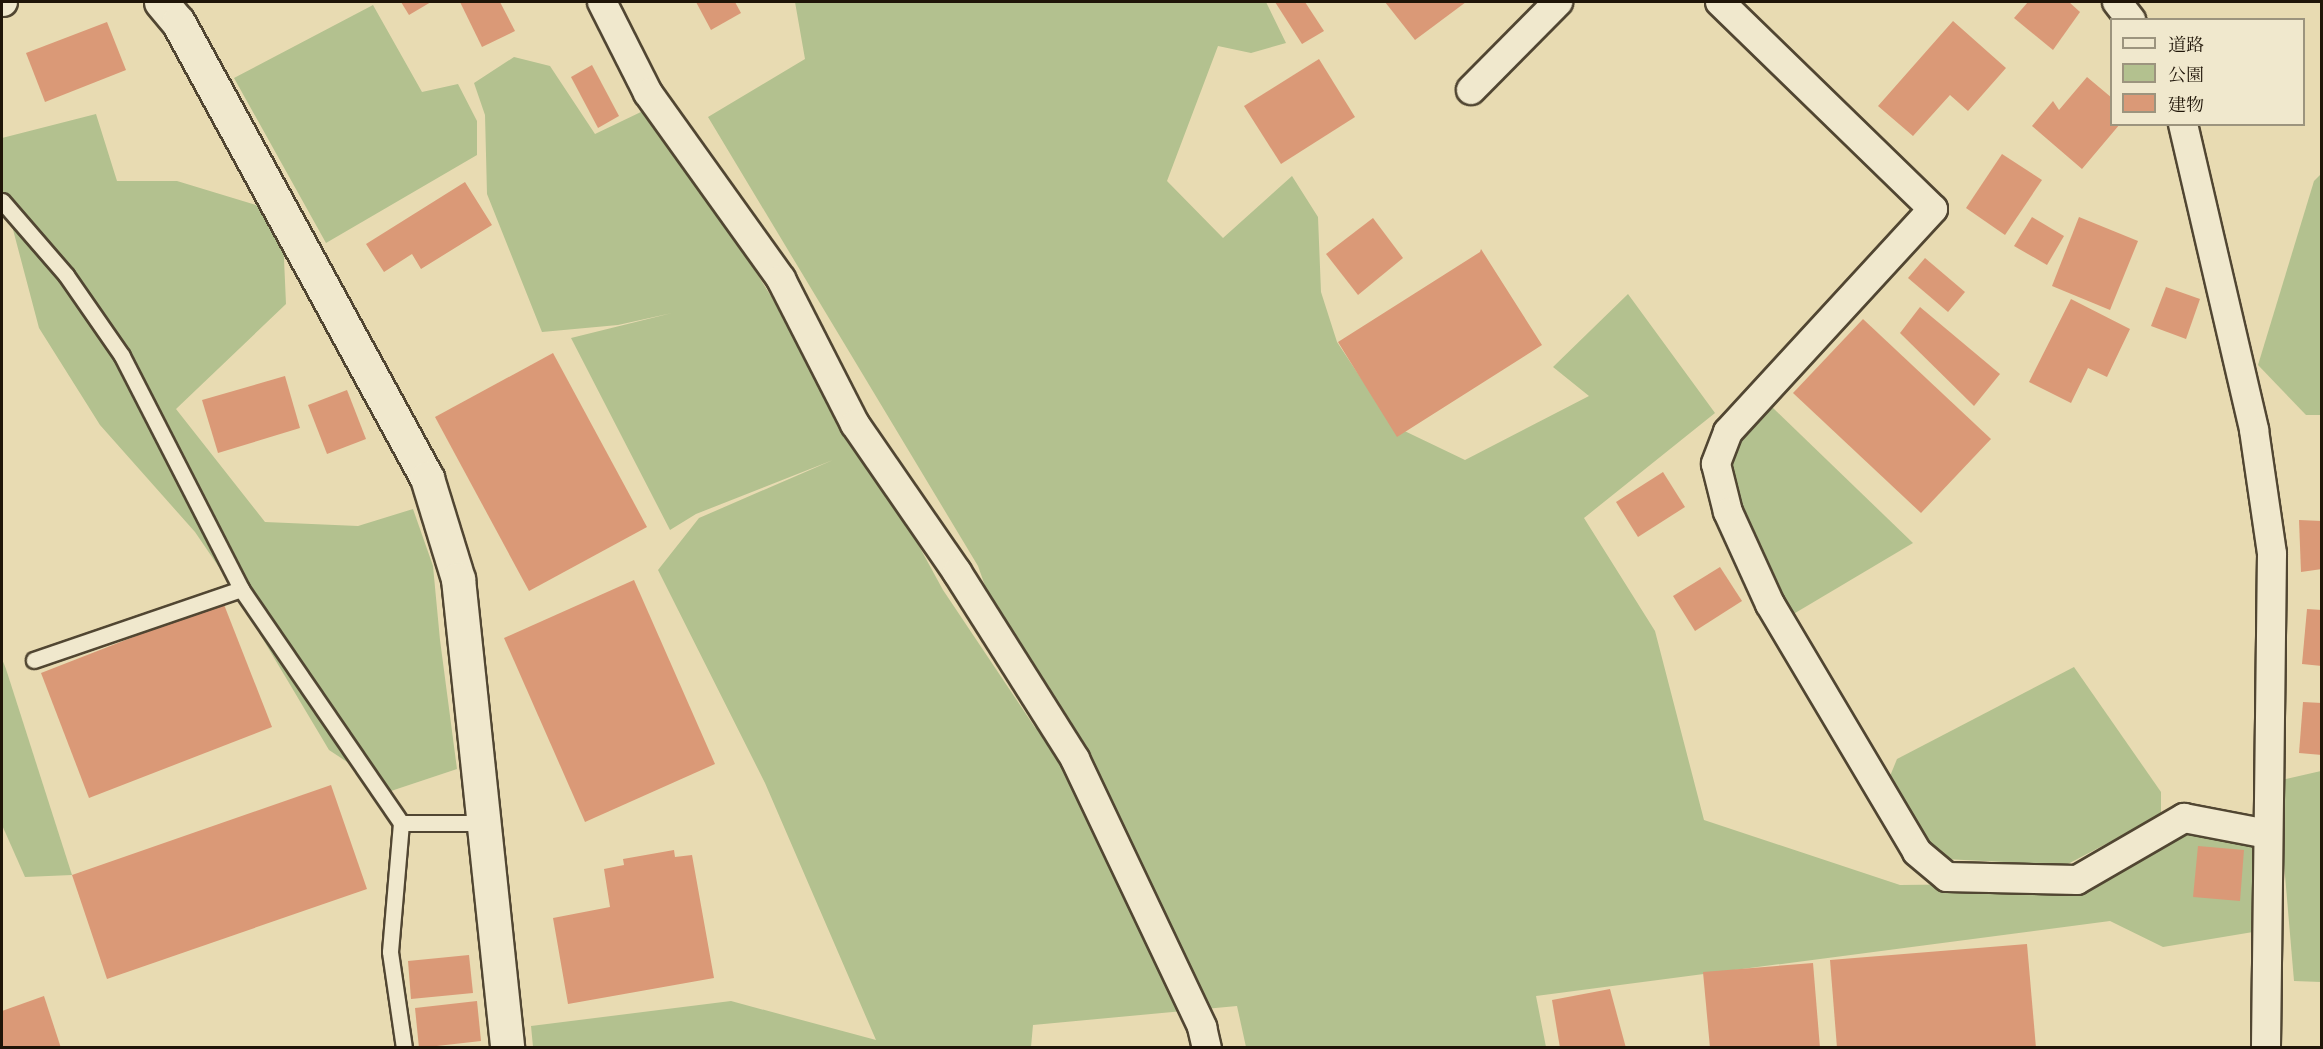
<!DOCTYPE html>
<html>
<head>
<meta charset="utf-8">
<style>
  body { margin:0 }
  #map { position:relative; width:2323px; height:1049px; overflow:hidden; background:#e8dbb2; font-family:"EB Garamond","Noto Serif JP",serif }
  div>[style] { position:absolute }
  .green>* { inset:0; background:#b3c18f }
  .building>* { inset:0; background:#da9977 }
  .roads { filter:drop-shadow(2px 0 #514632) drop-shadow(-2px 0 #514632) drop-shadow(0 2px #514632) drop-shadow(0 -2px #514632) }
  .lane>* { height:15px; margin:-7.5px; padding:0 7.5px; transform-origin:7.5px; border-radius:7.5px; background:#f0e8cd }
  .street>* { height:28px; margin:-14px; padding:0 14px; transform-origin:14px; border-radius:14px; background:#f0e8cd }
  .secondary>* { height:33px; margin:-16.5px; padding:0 16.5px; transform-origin:16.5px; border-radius:16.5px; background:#f0e8cd }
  span { translate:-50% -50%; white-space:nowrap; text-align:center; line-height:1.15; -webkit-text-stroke:4.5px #f0e8cd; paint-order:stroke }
  .frame { position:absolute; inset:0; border:3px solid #1f1508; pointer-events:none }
  .legend { position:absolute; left:2110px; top:18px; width:195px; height:108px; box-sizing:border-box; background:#f0e8cd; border:2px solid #9c947e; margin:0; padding:8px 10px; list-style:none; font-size:18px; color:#1f1508 }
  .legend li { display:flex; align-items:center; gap:12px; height:30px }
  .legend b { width:30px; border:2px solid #9c947e }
</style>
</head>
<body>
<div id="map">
  <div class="green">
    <div style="clip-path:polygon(795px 2px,1266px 2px,1286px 43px,1251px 53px,1218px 46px,1167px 181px,1223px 238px,1292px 176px,1318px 217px,1321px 292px,1337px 342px,1392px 425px,1465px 460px,1589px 396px,1553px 367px,1628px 294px,1715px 413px,1584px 518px,1655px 631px,1704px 820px,1900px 885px,2072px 883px,2191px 827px,2252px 838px,2253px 932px,2163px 947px,2110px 921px,1536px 996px,1546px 1047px,1246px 1047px,1237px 1006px,1033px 1025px,1031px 1047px,533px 1047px,531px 1026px,731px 1001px,876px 1040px,765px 783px,658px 570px,699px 518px,833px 460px,696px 514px,670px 530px,571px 338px,672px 313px,618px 325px,542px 332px,487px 194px,485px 115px,474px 83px,514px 57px,550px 66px,595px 134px,643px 111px,676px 144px,865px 447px,943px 590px,1036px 729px,978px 566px,708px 117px,805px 59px)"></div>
    <div style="clip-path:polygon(373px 5px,422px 92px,458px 84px,477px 121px,477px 155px,326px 243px,234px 78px)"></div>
    <div style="clip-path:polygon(96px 114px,117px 181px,177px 181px,282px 213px,286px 304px,176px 409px,265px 522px,358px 526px,413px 509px,433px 566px,440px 640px,457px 769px,391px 791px,329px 750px,227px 579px,195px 532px,100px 425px,39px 328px,11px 222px,2px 213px,2px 138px)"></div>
    <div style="clip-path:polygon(2321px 174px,2321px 415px,2306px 415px,2258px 365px,2314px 181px)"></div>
    <div style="clip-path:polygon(1770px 405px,1913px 543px,1780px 622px,1728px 512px,1728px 432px)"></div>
    <div style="clip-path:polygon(2px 659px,6px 669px,72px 875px,25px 877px,2px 825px)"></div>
    <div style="clip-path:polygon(2074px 667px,2161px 792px,2161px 815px,2066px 865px,1944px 859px,1915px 824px,1888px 781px,1897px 759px)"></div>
    <div style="clip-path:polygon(2321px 771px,2321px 982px,2294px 981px,2277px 781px)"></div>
  </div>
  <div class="building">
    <div style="clip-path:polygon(401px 2px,431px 2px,409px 15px)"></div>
    <div style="clip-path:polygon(460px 2px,500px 2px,515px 31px,482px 47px)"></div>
    <div style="clip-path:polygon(696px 2px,735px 2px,741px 13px,711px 30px)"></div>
    <div style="clip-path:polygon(1275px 2px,1305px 2px,1324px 31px,1302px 44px)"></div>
    <div style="clip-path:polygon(1385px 2px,1466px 2px,1415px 40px)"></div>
    <div style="clip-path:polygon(2028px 2px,2069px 2px,2080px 12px,2053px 50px,2014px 18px)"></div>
    <div style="clip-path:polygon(1953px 21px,2006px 68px,1968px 111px,1950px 95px,1913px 136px,1878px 106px)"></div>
    <div style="clip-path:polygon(107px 22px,126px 70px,45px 102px,26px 53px)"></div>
    <div style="clip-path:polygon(1319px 59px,1355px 117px,1281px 164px,1244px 106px)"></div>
    <div style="clip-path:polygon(592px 65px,619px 116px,598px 128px,571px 77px)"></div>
    <div style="clip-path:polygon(2087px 77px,2112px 98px,2112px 124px,2120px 124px,2082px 169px,2032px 126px,2053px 101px,2059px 110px)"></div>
    <div style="clip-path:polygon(2002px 154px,2042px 180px,2005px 235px,1966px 208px)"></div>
    <div style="clip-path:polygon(465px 182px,492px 225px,421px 269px,412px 254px,384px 272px,366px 244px)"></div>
    <div style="clip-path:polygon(2032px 217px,2064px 236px,2047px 265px,2014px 246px)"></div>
    <div style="clip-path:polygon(2079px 217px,2138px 241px,2110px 310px,2052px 286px)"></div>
    <div style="clip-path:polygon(1373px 218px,1403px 258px,1358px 295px,1326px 254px)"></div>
    <div style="clip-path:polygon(1481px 249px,1542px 345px,1397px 437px,1338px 342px,1480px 252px)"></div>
    <div style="clip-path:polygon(1925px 258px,1965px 292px,1948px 312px,1908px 278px)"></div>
    <div style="clip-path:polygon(2166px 287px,2200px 299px,2186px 339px,2151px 326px)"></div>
    <div style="clip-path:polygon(2071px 299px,2130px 329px,2107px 377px,2088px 368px,2071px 403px,2029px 382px)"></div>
    <div style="clip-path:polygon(1920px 307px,2000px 374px,1974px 406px,1900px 333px)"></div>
    <div style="clip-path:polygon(1863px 319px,1991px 439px,1921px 513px,1793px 393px)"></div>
    <div style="clip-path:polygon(553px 353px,647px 527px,529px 591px,435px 417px)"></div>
    <div style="clip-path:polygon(285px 376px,300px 428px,218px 453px,202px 400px)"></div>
    <div style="clip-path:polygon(347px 390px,366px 439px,327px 454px,308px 405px)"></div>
    <div style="clip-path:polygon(1663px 472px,1685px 507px,1638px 537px,1616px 502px)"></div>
    <div style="clip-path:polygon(2299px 520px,2322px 521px,2322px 569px,2301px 572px)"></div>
    <div style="clip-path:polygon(1720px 567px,1742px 601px,1695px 631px,1673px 596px)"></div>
    <div style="clip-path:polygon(634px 580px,715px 764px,585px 822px,504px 638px)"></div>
    <div style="clip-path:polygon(223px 602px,272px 727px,89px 798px,41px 673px)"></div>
    <div style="clip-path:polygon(2307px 609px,2322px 610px,2322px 666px,2302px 664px)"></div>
    <div style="clip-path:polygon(2303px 702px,2322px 703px,2322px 755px,2299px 753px)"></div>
    <div style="clip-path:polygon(331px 785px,367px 889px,107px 979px,72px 875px)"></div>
    <div style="clip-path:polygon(2198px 846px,2244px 850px,2240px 901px,2193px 897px)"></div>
    <div style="clip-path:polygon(674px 850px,675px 857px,692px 855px,714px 978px,568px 1004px,553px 918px,610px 907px,604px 869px,624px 865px,623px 859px)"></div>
    <div style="clip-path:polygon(2027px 944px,2036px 1048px,1837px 1048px,1830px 960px)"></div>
    <div style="clip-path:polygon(469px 955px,473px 993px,411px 999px,408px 961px)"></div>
    <div style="clip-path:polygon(1813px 963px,1820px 1048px,1710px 1048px,1703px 972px)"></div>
    <div style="clip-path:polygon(1610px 989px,1626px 1048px,1560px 1048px,1552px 1000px)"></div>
    <div style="clip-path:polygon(44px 996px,61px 1048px,2px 1048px,2px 1011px)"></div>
    <div style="clip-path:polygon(477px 1001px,481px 1041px,419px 1048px,415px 1008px)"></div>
  </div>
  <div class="roads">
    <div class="lane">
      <div style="left:2px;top:201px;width:98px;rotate:49.1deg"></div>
      <div style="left:66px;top:275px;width:98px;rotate:55.3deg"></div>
      <div style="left:122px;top:356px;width:262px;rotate:62.9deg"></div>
      <div style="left:241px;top:589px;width:219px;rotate:161.1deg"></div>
      <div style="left:241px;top:589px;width:283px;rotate:55.6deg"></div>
      <div style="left:401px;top:823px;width:83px"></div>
      <div style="left:401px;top:823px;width:129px;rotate:94.9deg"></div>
      <div style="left:390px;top:952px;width:97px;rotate:81.7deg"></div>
    </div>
    <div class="street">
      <div style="left:2px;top:2px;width:1px"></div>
      <div style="left:602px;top:2px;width:102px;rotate:63.2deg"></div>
      <div style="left:648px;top:93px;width:229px;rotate:54.4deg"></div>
      <div style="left:781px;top:279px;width:163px;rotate:63deg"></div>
      <div style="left:855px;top:424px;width:180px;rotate:55.4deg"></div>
      <div style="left:957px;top:572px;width:221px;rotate:57.7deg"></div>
      <div style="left:1075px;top:759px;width:297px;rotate:64.6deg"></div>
      <div style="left:1202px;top:1027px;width:22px;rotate:77deg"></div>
      <div style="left:1720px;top:2px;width:297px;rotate:44.2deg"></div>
      <div style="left:1933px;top:209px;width:303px;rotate:132.6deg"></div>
      <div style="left:1728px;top:432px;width:34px;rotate:111deg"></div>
      <div style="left:1716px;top:464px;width:49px;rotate:76deg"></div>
      <div style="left:1728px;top:512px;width:101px;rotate:65.5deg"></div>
      <div style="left:1770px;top:604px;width:288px;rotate:59.3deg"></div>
      <div style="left:1917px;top:852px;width:39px;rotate:40deg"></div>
      <div style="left:1947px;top:877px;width:130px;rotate:1.3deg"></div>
      <div style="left:2077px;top:880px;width:124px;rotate:-30.1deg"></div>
      <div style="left:2184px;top:818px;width:85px;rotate:10.9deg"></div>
      <div style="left:2117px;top:2px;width:23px;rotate:52deg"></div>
      <div style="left:1471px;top:90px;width:124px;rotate:-45.3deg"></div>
      <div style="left:2183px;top:124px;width:314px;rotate:76.9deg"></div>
      <div style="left:2254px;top:430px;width:125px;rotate:81.7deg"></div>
      <div style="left:2272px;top:554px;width:494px;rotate:90.7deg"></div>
    </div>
    <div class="secondary">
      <div style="left:161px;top:2px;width:26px;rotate:50deg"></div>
      <div style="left:178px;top:22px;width:520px;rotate:61.36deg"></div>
      <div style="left:427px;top:478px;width:106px;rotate:72.9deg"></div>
      <div style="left:458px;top:579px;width:472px;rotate:84deg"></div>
    </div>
  </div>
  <div class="frame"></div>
  <ul class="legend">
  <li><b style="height:8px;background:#f0e8cd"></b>道路</li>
  <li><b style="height:16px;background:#b3c18f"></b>公園</li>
  <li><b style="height:16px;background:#da9977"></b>建物</li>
  </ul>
</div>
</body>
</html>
